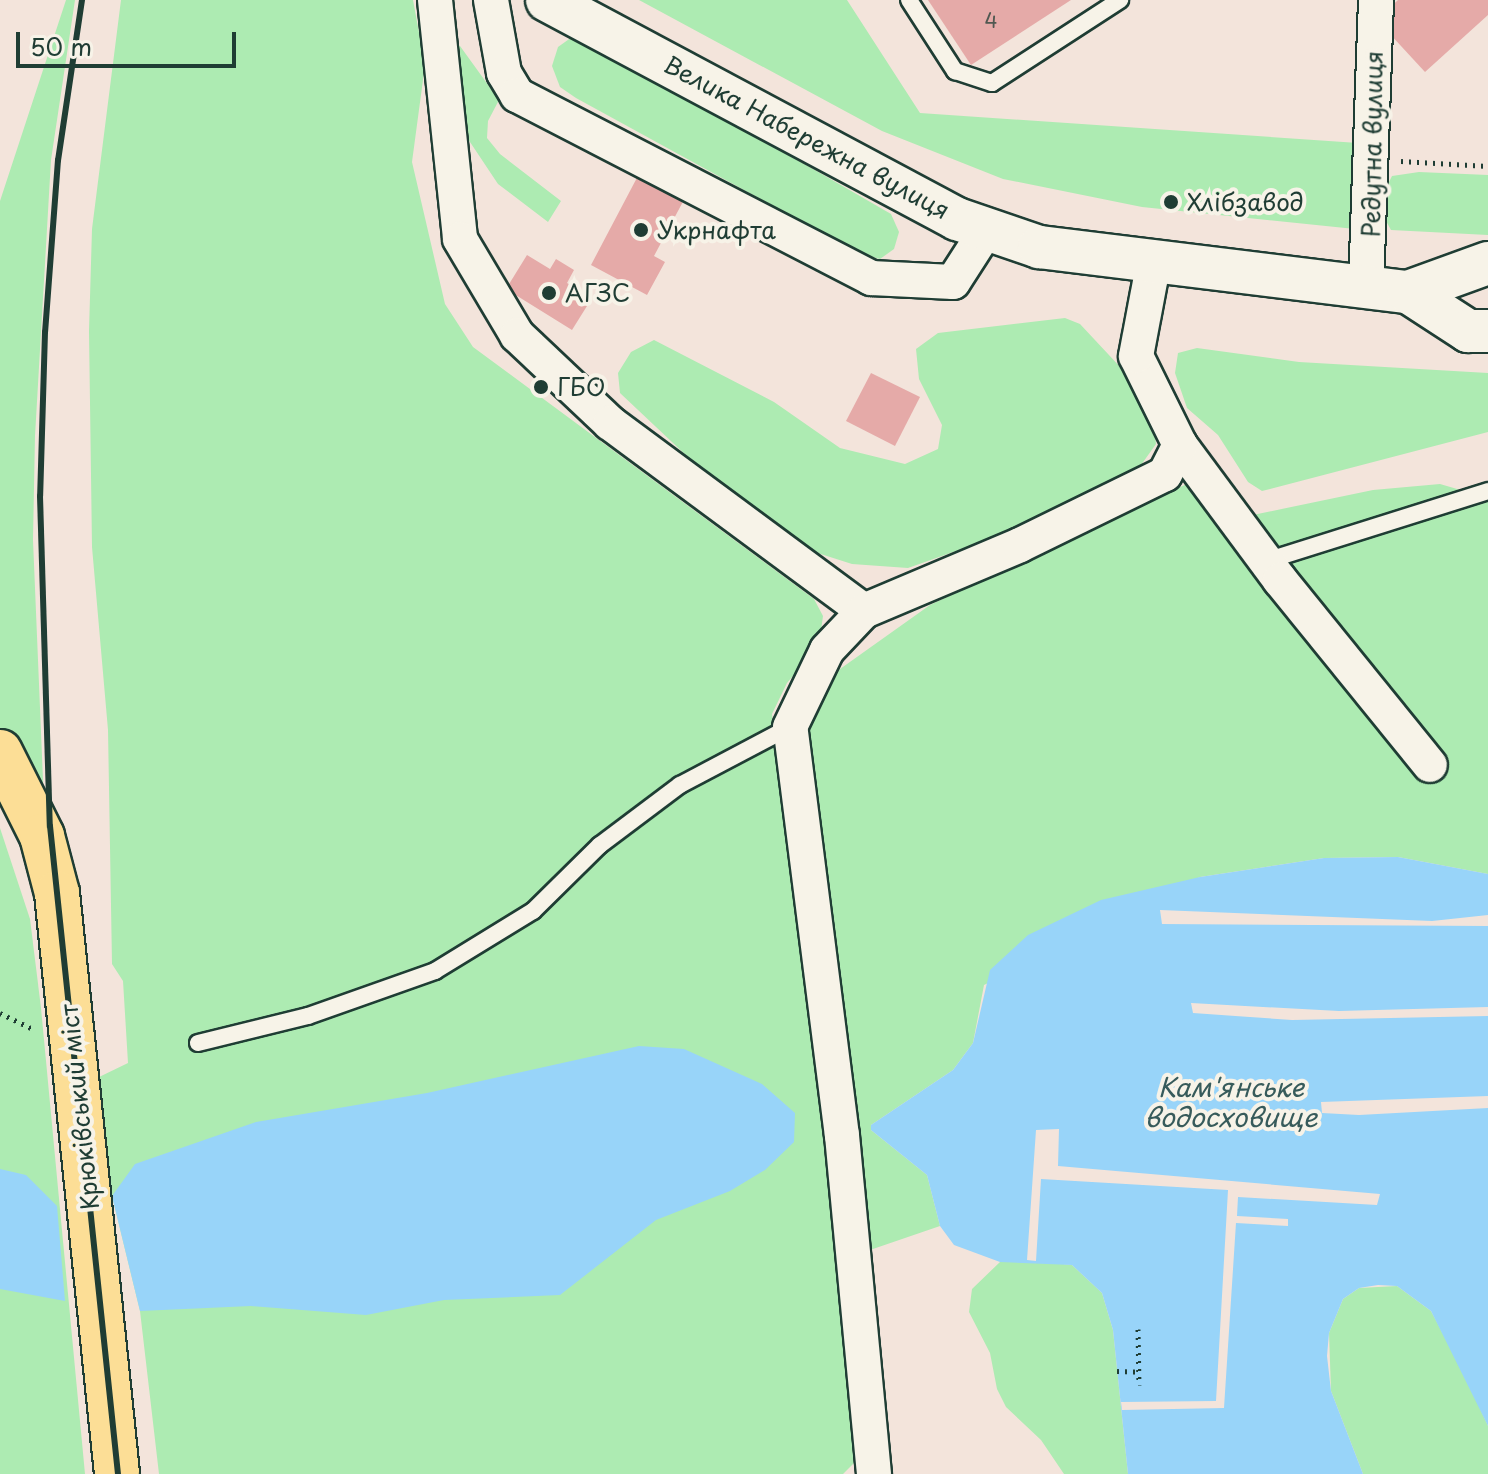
<!DOCTYPE html>
<html>
<head>
<meta charset="utf-8">
<style>
  body { margin:0 }
  #map { position:relative; width:1488px; height:1474px; overflow:hidden; background:#f3e4db; font-family:"Playpen Sans",sans-serif }
  div>[style] { position:absolute }
  .green>* { inset:0; background:#adebb2 }
  .water>* { inset:0; background:#98d4f9 }
  .pier>* { inset:0; background:#f3e4db }
  .building>* { inset:0; background:#e5aaa8 }
  .path>* { height:5px; margin-top:-2.5px; transform-origin:0; background:repeating-linear-gradient(90deg,#1f3d34 0 2px,transparent 0 8px) }
  .roads { filter:drop-shadow(2px 0 #1f3d34) drop-shadow(-2px 0 #1f3d34) drop-shadow(0 2px #1f3d34) drop-shadow(0 -2px #1f3d34) }
  .service>* { height:16px; margin:-8px; padding:0 8px; transform-origin:8px; border-radius:8px; background:#f7f3e8 }
  .minor>* { height:34px; margin:-17px; padding:0 17px; transform-origin:17px; border-radius:17px; background:#f7f3e8 }
  .tertiary>* { height:42px; margin:-21px; padding:0 21px; transform-origin:21px; border-radius:21px; background:#f7f3e8 }
  .trunk>* { height:44px; margin:-22px; padding:0 22px; transform-origin:22px; border-radius:22px; background:#fcde96 }
  .rail>* { height:6px; margin:-3px; padding:0 3px; transform-origin:3px; border-radius:3px; background:#1f3d34 }
  .dots>* { width:22px; height:22px; translate:-50% -50%; box-sizing:border-box; border:4px solid #f7f3e8; border-radius:50% }
  span { translate:-50% -50%; white-space:nowrap; text-align:center; line-height:1.15; -webkit-text-stroke:8px #f7f3e8; paint-order:stroke }
  .number-label { font-size:20px; color:#505851 }
  .number-label span { -webkit-text-stroke-width:0 }
  .street-label { font-size:24px; color:#1f3d34 }
  .poi-label { font-size:24px; color:#1f3d34 }
  .left { translate:0 -50%; text-align:left }
  .water-label { font-size:26px; color:#375b5b; font-style:italic }
  .scale { position:absolute; left:16px; top:32px; width:220px; height:36px; box-sizing:border-box; border:4px solid #1f3d34; border-top:0; padding-left:10px; font-size:24px; line-height:28px; white-space:nowrap; color:#1f3d34; -webkit-text-stroke:6px #f7f3e8; paint-order:stroke }
</style>
</head>
<body>
<div id="map">
  <div class="green">
    <div style="clip-path:polygon(66px 0,75px 0,51px 160px,35px 436px,33px 540px,44px 804px,0 730px,0 201px)"></div>
    <div style="clip-path:polygon(121px 0,413px 0,425px 65px,412px 162px,445px 304px,473px 347px,814px 599px,823px 616px,819px 645px,787px 683px,772px 714px,834px 1161px,855px 1413px,854px 1463px,843px 1474px,159px 1474px,140px 1311px,112px 1196px,97px 1078px,128px 1063px,123px 981px,112px 964px,108px 730px,92px 547px,89px 331px,92px 229px)"></div>
    <div style="clip-path:polygon(639px 0,847px 0,920px 113px,1358px 143px,1355px 229px,1142px 207px,1003px 179px,882px 131px)"></div>
    <div style="clip-path:polygon(572px 37px,588px 39px,891px 214px,899px 232px,894px 249px,880px 259px,861px 254px,576px 98px,560px 87px,552px 66px,558px 47px)"></div>
    <div style="clip-path:polygon(460px 46px,499px 100px,488px 121px,487px 138px,500px 154px,561px 201px,548px 222px,498px 184px,464px 133px,455px 47px)"></div>
    <div style="clip-path:polygon(1419px 172px,1488px 175px,1488px 235px,1391px 230px,1386px 221px,1387px 186px,1392px 176px)"></div>
    <div style="clip-path:polygon(1065px 318px,1080px 324px,1151px 400px,1156px 444px,1141px 465px,990px 539px,908px 568px,852px 564px,805px 549px,708px 476px,620px 393px,618px 373px,631px 352px,654px 340px,774px 402px,840px 448px,905px 464px,938px 449px,942px 425px,919px 379px,916px 349px,938px 333px)"></div>
    <div style="clip-path:polygon(1197px 348px,1299px 362px,1488px 373px,1488px 432px,1262px 491px,1248px 482px,1218px 435px,1187px 408px,1175px 373px,1178px 353px)"></div>
    <div style="clip-path:polygon(1191px 482px,1224px 521px,1373px 490px,1440px 484px,1488px 498px,1488px 874px,1398px 857px,1324px 858px,1200px 877px,984px 985px,973px 1043px,953px 1070px,871px 1125px,871px 1130px,927px 1175px,940px 1226px,870px 1250px,805px 716px,833px 674px,930px 605px)"></div>
    <div style="clip-path:polygon(0 828px,30px 919px,41px 1008px,85px 1474px,0 1474px)"></div>
    <div style="clip-path:polygon(1027px 1260px,1072px 1265px,1102px 1293px,1113px 1330px,1128px 1474px,1064px 1474px,1041px 1440px,1006px 1407px,997px 1389px,990px 1353px,969px 1312px,972px 1289px,1000px 1262px)"></div>
    <div style="clip-path:polygon(1397px 1286px,1431px 1311px,1467px 1379px,1488px 1426px,1488px 1474px,1363px 1474px,1331px 1391px,1329px 1333px,1343px 1299px,1359px 1288px)"></div>
  </div>
  <div class="water">
    <div style="clip-path:polygon(1398px 857px,1488px 874px,1488px 1426px,1431px 1311px,1397px 1286px,1378px 1285px,1359px 1288px,1343px 1299px,1329px 1333px,1327px 1356px,1331px 1391px,1363px 1474px,1128px 1474px,1113px 1330px,1102px 1293px,1072px 1265px,1000px 1262px,954px 1245px,940px 1226px,927px 1175px,871px 1130px,871px 1125px,953px 1070px,973px 1043px,990px 970px,1028px 935px,1101px 900px,1200px 877px,1324px 858px)"></div>
    <div style="clip-path:polygon(639px 1046px,684px 1049px,762px 1084px,795px 1113px,794px 1142px,765px 1170px,730px 1191px,656px 1220px,560px 1295px,444px 1300px,366px 1315px,251px 1306px,140px 1311px,112px 1196px,135px 1164px,256px 1122px,427px 1093px)"></div>
    <div style="clip-path:polygon(0 1169px,26px 1175px,57px 1206px,65px 1301px,0 1289px)"></div>
  </div>
  <div class="pier">
    <div style="clip-path:polygon(1160px 910px,1432px 921px,1488px 915px,1488px 926px,1162px 924px)"></div>
    <div style="clip-path:polygon(1191px 1003px,1339px 1011px,1488px 1007px,1488px 1016px,1292px 1020px,1193px 1013px)"></div>
    <div style="clip-path:polygon(1488px 1096px,1488px 1108px,1359px 1115px,1322px 1113px,1321px 1102px)"></div>
    <div style="clip-path:polygon(1059px 1129px,1058px 1166px,1380px 1194px,1377px 1205px,1238px 1197px,1237px 1216px,1288px 1219px,1288px 1226px,1236px 1223px,1224px 1408px,1122px 1410px,1121px 1402px,1216px 1401px,1228px 1190px,1041px 1179px,1036px 1261px,1027px 1260px,1036px 1130px)"></div>
  </div>
  <div class="building">
    <div style="clip-path:polygon(928px 0,1071px 0,971px 65px)"></div>
    <div style="clip-path:polygon(1398px 0,1488px 0,1488px 15px,1425px 72px,1377px 20px)"></div>
    <div style="clip-path:polygon(640px 172px,686px 196px,654px 256px,665px 262px,647px 295px,591px 265px)"></div>
    <div style="clip-path:polygon(527px 255px,550px 269px,556px 259px,574px 270px,567px 283px,592px 298px,572px 330px,506px 289px)"></div>
    <div style="clip-path:polygon(871px 373px,920px 397px,895px 446px,846px 421px)"></div>
  </div>
  <div class="path">
    <div style="left:1401px;top:161px;width:87px;rotate:3.3deg"></div>
    <div style="left:0;top:1013px;width:39px;rotate:26deg"></div>
    <div style="left:1138px;top:1329px;width:56px;rotate:89deg"></div>
    <div style="left:1117px;top:1371px;width:24px;rotate:2deg"></div>
  </div>
  <div class="roads">
    <div class="service">
      <div style="left:909px;top:0;width:85px;rotate:57.1deg"></div>
      <div style="left:955px;top:71px;width:39px;rotate:18deg"></div>
      <div style="left:992px;top:83px;width:153px;rotate:-33deg"></div>
      <div style="left:1266px;top:561px;width:233px;rotate:-17.5deg"></div>
      <div style="left:198px;top:1043px;width:113px;rotate:-13.8deg"></div>
      <div style="left:308px;top:1016px;width:135px;rotate:-19.5deg"></div>
      <div style="left:435px;top:971px;width:115px;rotate:-31.5deg"></div>
      <div style="left:533px;top:911px;width:94px;rotate:-44.6deg"></div>
      <div style="left:600px;top:845px;width:100px;rotate:-36.9deg"></div>
      <div style="left:680px;top:785px;width:124px;rotate:-27.8deg"></div>
    </div>
    <div class="minor">
      <div style="left:435px;top:0;width:240px;rotate:84deg"></div>
      <div style="left:460px;top:239px;width:112px;rotate:59.3deg"></div>
      <div style="left:517px;top:335px;width:128px;rotate:43.4deg"></div>
      <div style="left:610px;top:423px;width:316px;rotate:36.5deg"></div>
      <div style="left:491px;top:0;width:74px;rotate:79.9deg"></div>
      <div style="left:504px;top:73px;width:26px;rotate:59deg"></div>
      <div style="left:517px;top:95px;width:399px;rotate:27.3deg"></div>
      <div style="left:871px;top:278px;width:82px;rotate:2.8deg"></div>
      <div style="left:953px;top:282px;width:63px;rotate:-57.3deg"></div>
      <div style="left:1366px;top:287px;width:287px;rotate:-88deg"></div>
      <div style="left:1180px;top:445px;width:168px;rotate:53.5deg"></div>
      <div style="left:1280px;top:580px;width:238px;rotate:51deg"></div>
      <div style="left:874px;top:1474px;width:340px;rotate:-95.4deg"></div>
      <div style="left:842px;top:1136px;width:412px;rotate:-97.2deg"></div>
      <div style="left:790px;top:727px;width:85px;rotate:-64.3deg"></div>
      <div style="left:827px;top:650px;width:54px;rotate:-46.5deg"></div>
      <div style="left:864px;top:611px;width:169px;rotate:-22.9deg"></div>
      <div style="left:1020px;top:545px;width:161px;rotate:-26.1deg"></div>
      <div style="left:1165px;top:474px;width:33px;rotate:-63deg"></div>
      <div style="left:1180px;top:445px;width:99px;rotate:-116.3deg"></div>
      <div style="left:1136px;top:356px;width:97px;rotate:-79.3deg"></div>
    </div>
    <div class="tertiary">
      <div style="left:547px;top:0;width:465px;rotate:28.1deg"></div>
      <div style="left:957px;top:219px;width:87px;rotate:18.9deg"></div>
      <div style="left:1039px;top:247px;width:372px;rotate:7deg"></div>
      <div style="left:1408px;top:292px;width:72px;rotate:33deg"></div>
      <div style="left:1468px;top:331px;width:20px"></div>
      <div style="left:1408px;top:292px;width:85px;rotate:-19.9deg"></div>
    </div>
    <div class="trunk">
      <div style="left:0;top:752px;width:94px;rotate:63.4deg"></div>
      <div style="left:42px;top:836px;width:59px;rotate:75.3deg"></div>
      <div style="left:57px;top:893px;width:584px;rotate:84.1deg"></div>
    </div>
  </div>
  <div class="rail">
    <div style="left:82px;top:0;width:162px;rotate:98.5deg"></div>
    <div style="left:58px;top:160px;width:172px;rotate:94.3deg"></div>
    <div style="left:45px;top:332px;width:164px;rotate:91.7deg"></div>
    <div style="left:40px;top:496px;width:330px;rotate:88.3deg"></div>
    <div style="left:50px;top:826px;width:652px;rotate:84.01deg"></div>
  </div>
  <div class="dots">
    <div style="left:1171px;top:202px;background:#1f3d34"></div>
    <div style="left:641px;top:230px;background:#1f3d34"></div>
    <div style="left:549px;top:293px;background:#1f3d34"></div>
    <div style="left:541px;top:387px;background:#1f3d34"></div>
  </div>
  <div class="number-label">
    <span style="left:991px;top:20px">4</span>
  </div>
  <div class="street-label">
    <span style="left:807px;top:137px;rotate:28deg">Велика Набережна вулиця</span>
    <span style="left:1372px;top:144px;rotate:-89deg">Редутна вулиця</span>
    <span style="left:79px;top:1107px;rotate:-96deg">Крюківський міст</span>
  </div>
  <div class="poi-label">
    <span class="left" style="left:1187px;top:202px">Хлібзавод</span>
    <span class="left" style="left:657px;top:230px">Укрнафта</span>
    <span class="left" style="left:565px;top:293px">АГЗС</span>
    <span class="left" style="left:557px;top:387px">ГБО</span>
  </div>
  <div class="water-label">
    <span style="left:1231px;top:1102px">Кам'янське<br>водосховище</span>
  </div>
  <div class="scale">50 m</div>
</div>
</body>
</html>
